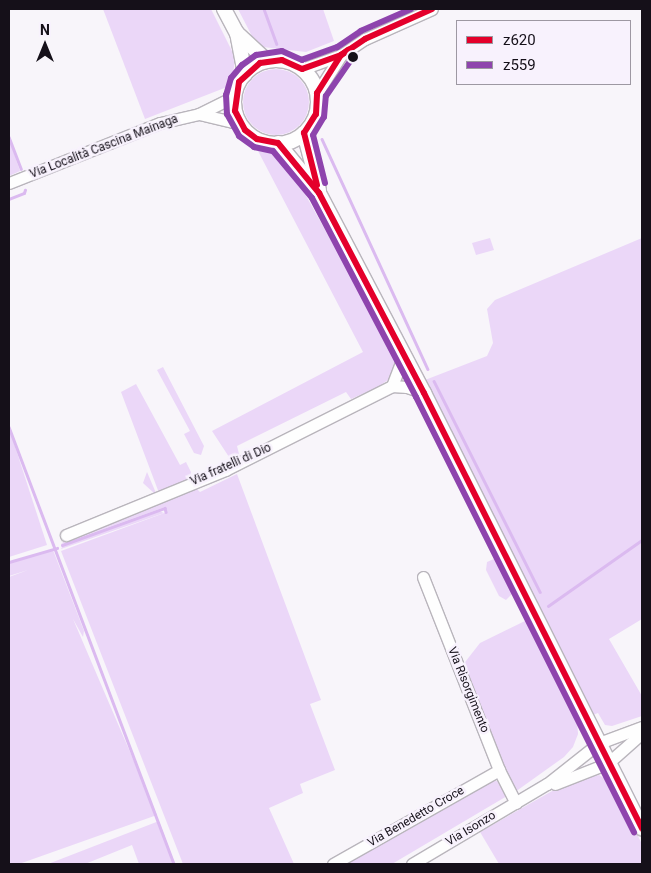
<!DOCTYPE html>
<html>
<head>
<meta charset="utf-8">
<style>
  body { margin:0 }
  #map { position:relative; width:651px; height:873px; overflow:hidden; background:#f8f5fa; font-family:Roboto,sans-serif }
  div>[style] { position:absolute }
  .green>* { inset:0; background:#ebd7f8 }
  .round { border-radius:50% }
  .stream>* { height:2.5px; margin:-1.25px; padding:0 1.25px; transform-origin:1.25px; border-radius:1.25px; background:#dbbaf0 }
  .roads { filter:drop-shadow(1px 0 #b9b5bc) drop-shadow(-1px 0 #b9b5bc) drop-shadow(0 1px #b9b5bc) drop-shadow(0 -1px #b9b5bc) }
  .minor>* { height:11px; margin:-5.5px; padding:0 5.5px; transform-origin:5.5px; border-radius:5.5px; background:#fefefe }
  .major>* { height:14px; margin:-7px; padding:0 7px; transform-origin:7px; border-radius:7px; background:#fefefe }
  .major>.ring { margin:-7px; padding:0; box-sizing:content-box; background:none; border:14px solid #fefefe; border-radius:50% }
  .bus-1>* { height:6px; margin:-3px; padding:0 3px; transform-origin:3px; border-radius:3px; background:#e4002b }
  .bus-2>* { height:6px; margin:-3px; padding:0 3px; transform-origin:3px; border-radius:3px; background:#8e44ad }
  .dots>* { width:14px; height:14px; translate:-50% -50%; box-sizing:border-box; border:2px solid #f8f2fd; border-radius:50% }
  span { translate:-50% -50%; white-space:nowrap; text-align:center; line-height:1.15; -webkit-text-stroke:5px #f8f2fd; paint-order:stroke }
  .street-label { font-size:12px; color:#151019 }
  .frame { position:absolute; inset:0; border:10px solid #151019; pointer-events:none }
  .legend { position:absolute; left:456px; top:20px; width:175px; height:65px; box-sizing:border-box; background:#f8f2fd; border:1px solid #9d98a2; margin:0; padding:6px 9px; list-style:none; font-size:15px; color:#151019 }
  .legend li { display:flex; align-items:center; gap:10px; height:25px }
  .legend b { width:25px; border:1px solid #9d98a2 }
  .north { position:absolute; left:20px; top:20px; width:50px; height:50px; -webkit-text-stroke:4px #f8f2fd; paint-order:stroke; rotate:0deg; font-size:14px; font-weight:700; line-height:20px; text-align:center; color:#151019 }
  .north::after { content:''; display:block; margin:auto; width:18px; height:22px; background:#151019; clip-path:polygon(50% 0,100% 100%,50% 72%,0 100%) }
</style>
</head>
<body>
<div id="map">
  <div class="green">
    <div style="clip-path:polygon(103px 9px,211px 9px,235px 57px,233px 77px,227px 87px,145px 119px)"></div>
    <div style="clip-path:polygon(238px 9px,323px 9px,334px 41px,306px 52px,263px 47px,255px 42px)"></div>
    <div class="round" style="left:243px;top:69px;width:66px;height:66px"></div>
    <div style="clip-path:polygon(9px 139px,20px 171px,9px 176px)"></div>
    <div style="clip-path:polygon(258px 151px,274px 153px,287px 162px,396px 356px,397px 366px,392px 377px,378px 387px,351px 399px,346px 392px,237px 446px,239px 454px,229px 457px,212px 431px,363px 352px)"></div>
    <div style="clip-path:polygon(490px 238px,494px 250px,476px 255px,472px 243px)"></div>
    <div style="clip-path:polygon(642px 238px,642px 619px,609px 639px,642px 696px,642px 716px,612px 726px,605px 725px,598px 713px,593px 715px,425px 380px,487px 356px,493px 343px,487px 309px,495px 300px)"></div>
    <div style="clip-path:polygon(163px 367px,204px 446px,201px 455px,194px 453px,184px 434px,190px 431px,157px 370px)"></div>
    <div style="clip-path:polygon(136px 384px,180px 465px,186px 462px,191px 472px,190px 478px,159px 493px,121px 392px)"></div>
    <div style="clip-path:polygon(9px 428px,47px 545px,9px 557px)"></div>
    <div style="clip-path:polygon(147px 472px,156px 493px,155px 494px,143px 483px)"></div>
    <div style="clip-path:polygon(237px 474px,321px 700px,310px 704px,335px 770px,300px 784px,303px 793px,269px 808px,294px 864px,183px 864px,61px 551px,167px 512px,165px 507px,61px 544px,72px 534px,170px 500px,195px 487px,200px 492px)"></div>
    <div style="clip-path:polygon(159px 511px,164px 513px,61px 549px,63px 545px)"></div>
    <div style="clip-path:polygon(53px 550px,84px 631px,83px 637px,73px 619px,157px 815px,19px 864px,9px 864px,9px 577px,28px 570px,9px 576px,9px 563px)"></div>
    <div style="clip-path:polygon(494px 559px,512px 594px,506px 600px,499px 596px,486px 570px,487px 562px)"></div>
    <div style="clip-path:polygon(527px 620px,577px 720px,578px 734px,573px 747px,564px 757px,515px 792px,462px 666px,480px 643px)"></div>
    <div style="clip-path:polygon(599px 775px,610px 782px,642px 844px,642px 864px,499px 864px,480px 832px,568px 782px)"></div>
    <div style="clip-path:polygon(497px 781px,507px 796px,392px 864px,341px 864px,485px 782px)"></div>
    <div style="clip-path:polygon(159px 821px,175px 864px,139px 864px,132px 845px,85px 864px,48px 864px)"></div>
  </div>
  <div class="stream">
    <div style="left:264px;top:9px;width:37px;rotate:70deg"></div>
    <div style="left:9px;top:137px;width:34px;rotate:69deg"></div>
    <div style="left:322px;top:139px;width:253px;rotate:65.3deg"></div>
    <div style="left:9px;top:199px;width:16px;rotate:-22deg"></div>
    <div style="left:24px;top:193px;width:3px;rotate:-72deg"></div>
    <div style="left:434px;top:381px;width:236px;rotate:63.3deg"></div>
    <div style="left:9px;top:427px;width:467px;rotate:69.3deg"></div>
    <div style="left:62px;top:545px;width:109px;rotate:-19.8deg"></div>
    <div style="left:165px;top:508px;width:4px;rotate:76deg"></div>
    <div style="left:9px;top:562px;width:50px;rotate:-16.3deg"></div>
    <div style="left:548px;top:606px;width:115px;rotate:-35.1deg"></div>
  </div>
  <div class="roads">
    <div class="minor">
      <div style="left:302px;top:69px;width:41px;rotate:-19.7deg"></div>
      <div style="left:341px;top:55px;width:29px;rotate:-34deg"></div>
      <div style="left:365px;top:39px;width:73px;rotate:-24.1deg"></div>
      <div style="left:317px;top:93px;width:45px;rotate:-57.7deg"></div>
      <div style="left:199px;top:114px;width:43px;rotate:13.4deg"></div>
      <div style="left:9px;top:183px;width:162px;rotate:-21.7deg"></div>
      <div style="left:160px;top:123px;width:40px;rotate:-13deg"></div>
      <div style="left:199px;top:114px;width:40px;rotate:-26.6deg"></div>
      <div style="left:392px;top:386px;width:33px;rotate:-69deg"></div>
      <div style="left:66px;top:535px;width:172px;rotate:-22.2deg"></div>
      <div style="left:225px;top:470px;width:187px;rotate:-26.7deg"></div>
      <div style="left:392px;top:386px;width:15px;rotate:4deg"></div>
      <div style="left:407px;top:387px;width:18px;rotate:19deg"></div>
      <div style="left:423px;top:577px;width:207px;rotate:68.5deg"></div>
      <div style="left:499px;top:770px;width:37px;rotate:63deg"></div>
      <div style="left:555px;top:784px;width:57px;rotate:-21.6deg"></div>
      <div style="left:608px;top:763px;width:45px;rotate:-41.4deg"></div>
      <div style="left:333px;top:864px;width:191px;rotate:-29.5deg"></div>
      <div style="left:412px;top:864px;width:157px;rotate:-30.7deg"></div>
      <div style="left:547px;top:784px;width:66px;rotate:-38.3deg"></div>
      <div style="left:599px;top:743px;width:46px;rotate:-20.4deg"></div>
    </div>
    <div class="major">
      <div style="left:224px;top:9px;width:27px;rotate:62deg"></div>
      <div style="left:237px;top:33px;width:42px;rotate:79deg"></div>
      <div style="left:237px;top:33px;width:41px;rotate:43deg"></div>
      <div class="ring" style="left:234px;top:60px;width:70px;height:70px"></div>
      <div style="left:304px;top:133px;width:59px;rotate:75.3deg"></div>
      <div style="left:278px;top:143px;width:65px;rotate:50.6deg"></div>
      <div style="left:319px;top:193px;width:226px;rotate:62.3deg"></div>
      <div style="left:424px;top:393px;width:487px;rotate:63.4deg"></div>
    </div>
  </div>
  <div class="bus-1">
    <div style="left:432px;top:9px;width:73px;rotate:155.9deg"></div>
    <div style="left:365px;top:39px;width:29px;rotate:146deg"></div>
    <div style="left:341px;top:55px;width:41px;rotate:160.3deg"></div>
    <div style="left:302px;top:69px;width:22px;rotate:-156deg"></div>
    <div style="left:282px;top:60px;width:22px;rotate:172deg"></div>
    <div style="left:260px;top:63px;width:28px;rotate:138deg"></div>
    <div style="left:239px;top:82px;width:29px;rotate:98deg"></div>
    <div style="left:235px;top:111px;width:21px;rotate:62deg"></div>
    <div style="left:245px;top:130px;width:15px;rotate:37deg"></div>
    <div style="left:257px;top:139px;width:21px;rotate:11deg"></div>
    <div style="left:278px;top:143px;width:65px;rotate:50.6deg"></div>
    <div style="left:319px;top:193px;width:226px;rotate:62.3deg"></div>
    <div style="left:424px;top:393px;width:487px;rotate:63.4deg"></div>
    <div style="left:317px;top:185px;width:54px;rotate:-104deg"></div>
    <div style="left:304px;top:133px;width:22px;rotate:-58deg"></div>
    <div style="left:316px;top:114px;width:21px;rotate:-87deg"></div>
    <div style="left:317px;top:93px;width:45px;rotate:-57.7deg"></div>
    <div style="left:341px;top:55px;width:9px;rotate:-36deg"></div>
  </div>
  <div class="bus-2">
    <div style="left:411px;top:9px;width:55px;rotate:156.3deg"></div>
    <div style="left:361px;top:31px;width:29px;rotate:146deg"></div>
    <div style="left:337px;top:47px;width:37px;rotate:160deg"></div>
    <div style="left:302px;top:60px;width:22px;rotate:-156deg"></div>
    <div style="left:282px;top:51px;width:26px;rotate:171deg"></div>
    <div style="left:256px;top:55px;width:17px;rotate:144deg"></div>
    <div style="left:242px;top:65px;width:17px;rotate:130deg"></div>
    <div style="left:231px;top:78px;width:18px;rotate:106deg"></div>
    <div style="left:226px;top:95px;width:19px;rotate:87deg"></div>
    <div style="left:227px;top:114px;width:25px;rotate:61deg"></div>
    <div style="left:239px;top:136px;width:19px;rotate:36deg"></div>
    <div style="left:254px;top:147px;width:19px;rotate:12deg"></div>
    <div style="left:273px;top:151px;width:61px;rotate:50.3deg"></div>
    <div style="left:312px;top:198px;width:225px;rotate:62.4deg"></div>
    <div style="left:416px;top:397px;width:487px;rotate:63.4deg"></div>
    <div style="left:325px;top:183px;width:49px;rotate:-104deg"></div>
    <div style="left:313px;top:135px;width:21px;rotate:-59deg"></div>
    <div style="left:324px;top:117px;width:21px;rotate:-85deg"></div>
    <div style="left:326px;top:96px;width:47px;rotate:-55.3deg"></div>
  </div>
  <div class="dots">
    <div style="left:353px;top:57px;background:#151019"></div>
  </div>
  <div class="street-label">
    <span style="left:104px;top:147px;rotate:-21deg">Via Località Cascina Mainaga</span>
    <span style="left:231px;top:465px;rotate:-24deg">Via fratelli di Dio</span>
    <span style="left:468px;top:690px;rotate:68deg">Via Risorgimento</span>
    <span style="left:416px;top:817px;rotate:-30deg">Via Benedetto Croce</span>
    <span style="left:471px;top:829px;rotate:-31deg">Via Isonzo</span>
  </div>
  <div class="frame"></div>
  <ul class="legend">
  <li><b style="height:6px;background:#e4002b"></b>z620</li>
  <li><b style="height:6px;background:#8e44ad"></b>z559</li>
  </ul>
  <div class="north">N</div>
</div>
</body>
</html>
